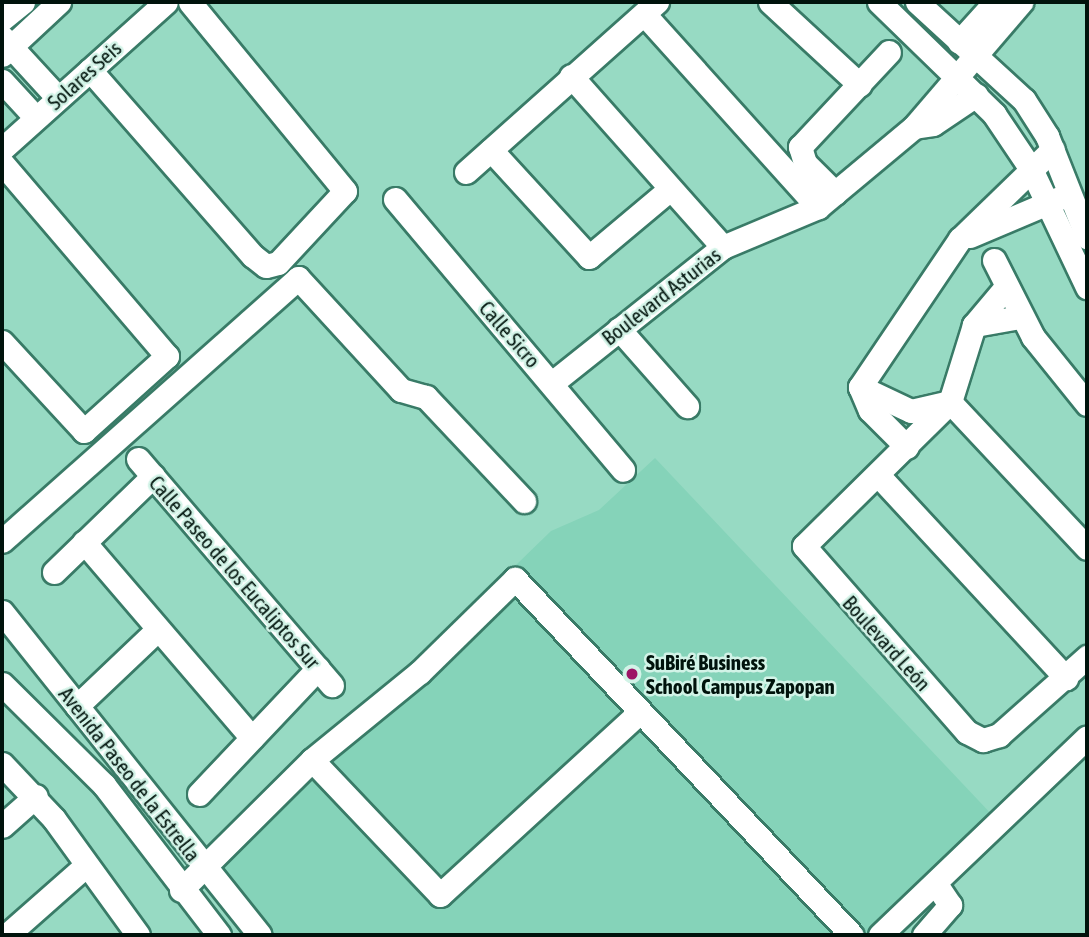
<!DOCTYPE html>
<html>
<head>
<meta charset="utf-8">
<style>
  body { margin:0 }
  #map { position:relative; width:1089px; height:937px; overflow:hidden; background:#97dac3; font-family:"Asap Condensed",sans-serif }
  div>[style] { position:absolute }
  .built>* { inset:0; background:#85d3b9 }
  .roads { filter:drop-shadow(2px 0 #397b67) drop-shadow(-2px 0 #397b67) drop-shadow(0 2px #397b67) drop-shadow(0 -2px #397b67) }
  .minor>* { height:23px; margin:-11.5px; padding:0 11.5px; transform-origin:11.5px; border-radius:11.5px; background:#fff }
  .dots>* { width:19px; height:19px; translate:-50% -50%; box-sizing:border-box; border:4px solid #d2f3e7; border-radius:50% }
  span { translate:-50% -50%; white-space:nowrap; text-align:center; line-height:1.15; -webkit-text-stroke:5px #d2f3e7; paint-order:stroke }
  .street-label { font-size:21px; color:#00130c }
  .poi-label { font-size:21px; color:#00130c; font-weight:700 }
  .left { translate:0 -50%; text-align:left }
  .frame { position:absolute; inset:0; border:4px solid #00130c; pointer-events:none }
</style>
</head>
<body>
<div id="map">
  <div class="built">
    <div style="clip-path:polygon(655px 458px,995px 818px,875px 935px,265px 935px,205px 867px,551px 531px,599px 510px)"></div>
  </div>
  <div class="roads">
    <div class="minor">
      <div style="left:770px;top:2px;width:122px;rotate:42.7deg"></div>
      <div style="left:879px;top:2px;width:161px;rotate:44.2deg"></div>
      <div style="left:994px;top:114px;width:66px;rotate:56.1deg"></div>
      <div style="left:1031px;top:169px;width:131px;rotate:64.6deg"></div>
      <div style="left:917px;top:2px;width:145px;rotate:42.5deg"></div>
      <div style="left:1024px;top:100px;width:43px;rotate:57.4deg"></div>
      <div style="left:1047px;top:136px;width:109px;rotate:68.4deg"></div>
      <div style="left:644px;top:14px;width:260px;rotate:48deg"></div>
      <div style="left:2px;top:19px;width:27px;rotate:-39deg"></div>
      <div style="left:2px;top:37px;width:83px;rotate:47.4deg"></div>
      <div style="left:959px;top:42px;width:54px;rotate:-48deg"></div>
      <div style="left:2px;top:55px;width:78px;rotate:-42.9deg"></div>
      <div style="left:90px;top:70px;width:247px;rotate:48.8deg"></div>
      <div style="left:253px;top:256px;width:16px;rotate:38deg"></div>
      <div style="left:266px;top:266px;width:12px;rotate:-14deg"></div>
      <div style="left:278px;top:263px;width:98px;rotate:-47.1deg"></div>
      <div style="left:345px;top:191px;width:244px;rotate:-129.4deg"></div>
      <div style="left:571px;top:76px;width:229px;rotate:48.4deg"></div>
      <div style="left:2px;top:81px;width:50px;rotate:47.4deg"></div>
      <div style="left:914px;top:127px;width:19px;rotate:-9deg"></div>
      <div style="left:933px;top:124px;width:52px;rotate:-34deg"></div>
      <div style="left:2px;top:149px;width:220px;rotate:-41.9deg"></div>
      <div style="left:491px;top:150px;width:145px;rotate:47.5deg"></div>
      <div style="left:589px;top:257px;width:106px;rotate:-40deg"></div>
      <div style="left:2px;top:163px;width:254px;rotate:49.5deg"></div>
      <div style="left:167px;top:356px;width:112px;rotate:137.9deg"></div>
      <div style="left:84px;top:431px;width:121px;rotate:-132.7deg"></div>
      <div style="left:466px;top:172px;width:256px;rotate:-41.7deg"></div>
      <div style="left:835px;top:193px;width:42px;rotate:-135deg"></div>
      <div style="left:805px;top:163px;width:17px;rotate:-107deg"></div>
      <div style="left:800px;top:147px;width:130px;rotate:-46.9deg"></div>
      <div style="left:395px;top:199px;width:354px;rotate:49.9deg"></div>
      <div style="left:970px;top:236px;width:95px;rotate:-23deg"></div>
      <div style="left:994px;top:260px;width:86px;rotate:63.1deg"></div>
      <div style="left:1033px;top:337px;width:86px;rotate:51.1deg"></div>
      <div style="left:1020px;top:317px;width:47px;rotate:170.1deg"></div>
      <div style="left:974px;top:325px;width:81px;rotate:107.3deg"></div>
      <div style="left:950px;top:402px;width:205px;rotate:135.4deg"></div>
      <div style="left:804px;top:546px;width:247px;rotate:48.8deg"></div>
      <div style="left:967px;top:732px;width:18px;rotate:27deg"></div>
      <div style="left:983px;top:740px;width:17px;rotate:-17deg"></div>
      <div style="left:999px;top:735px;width:118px;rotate:-41.6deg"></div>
      <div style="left:974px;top:325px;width:50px;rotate:-49.9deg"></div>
      <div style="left:619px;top:329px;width:103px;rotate:48.6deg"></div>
      <div style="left:552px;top:383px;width:218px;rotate:-38.5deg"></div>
      <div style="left:723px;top:247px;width:103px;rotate:-22.8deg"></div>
      <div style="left:818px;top:207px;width:125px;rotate:-39.8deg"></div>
      <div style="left:914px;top:127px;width:165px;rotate:-49.4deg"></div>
      <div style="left:860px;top:387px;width:179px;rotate:-56deg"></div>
      <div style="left:960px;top:239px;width:129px;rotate:-44.1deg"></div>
      <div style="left:860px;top:387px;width:56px;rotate:25.2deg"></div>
      <div style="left:911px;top:411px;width:40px;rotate:-13deg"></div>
      <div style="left:950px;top:402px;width:200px;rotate:46.8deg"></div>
      <div style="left:860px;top:387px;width:25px;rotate:67deg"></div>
      <div style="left:870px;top:410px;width:52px;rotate:45deg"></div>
      <div style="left:138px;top:459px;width:298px;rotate:49.4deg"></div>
      <div style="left:878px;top:475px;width:277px;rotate:47.2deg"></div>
      <div style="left:2px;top:541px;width:396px;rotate:-41.6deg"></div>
      <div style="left:298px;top:278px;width:152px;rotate:47.4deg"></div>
      <div style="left:401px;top:390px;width:26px;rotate:16deg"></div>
      <div style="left:426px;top:397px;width:143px;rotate:46.7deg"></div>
      <div style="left:84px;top:542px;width:258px;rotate:49.4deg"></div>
      <div style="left:54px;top:572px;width:138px;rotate:-44.1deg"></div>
      <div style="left:2px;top:612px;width:413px;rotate:51.4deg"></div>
      <div style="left:2px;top:684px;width:144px;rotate:44.7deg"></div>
      <div style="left:104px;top:785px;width:189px;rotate:52.5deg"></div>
      <div style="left:77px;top:706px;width:108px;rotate:-43.5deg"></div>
      <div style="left:312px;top:760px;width:186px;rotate:46.5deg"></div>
      <div style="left:440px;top:895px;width:271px;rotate:-42.5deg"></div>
      <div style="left:2px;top:764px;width:76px;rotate:46.6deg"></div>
      <div style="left:54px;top:819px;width:143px;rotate:54.1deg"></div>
      <div style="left:199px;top:794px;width:173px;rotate:-46.6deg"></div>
      <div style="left:2px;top:826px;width:45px;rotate:-41.4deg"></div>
      <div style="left:181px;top:890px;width:185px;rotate:-44.8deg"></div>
      <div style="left:312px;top:760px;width:139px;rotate:-39.2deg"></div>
      <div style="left:420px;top:672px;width:133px;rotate:-44.4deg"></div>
      <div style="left:515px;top:579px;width:490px;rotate:46.6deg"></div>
      <div style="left:7px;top:935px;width:103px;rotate:-41.4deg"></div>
      <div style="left:880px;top:935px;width:286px;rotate:-43.7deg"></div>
      <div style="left:924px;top:935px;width:40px;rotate:-49deg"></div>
      <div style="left:950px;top:905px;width:25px;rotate:-124deg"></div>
    </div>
  </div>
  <div class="dots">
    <div style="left:632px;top:674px;background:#9d1566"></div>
  </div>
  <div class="street-label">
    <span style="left:84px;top:75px;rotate:-42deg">Solares Seis</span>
    <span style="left:661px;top:296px;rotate:-38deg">Boulevard Asturias</span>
    <span style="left:510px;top:334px;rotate:49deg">Calle Sicro</span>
    <span style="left:235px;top:572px;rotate:49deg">Calle Paseo de los Eucaliptos Sur</span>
    <span style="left:887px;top:643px;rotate:48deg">Boulevard León</span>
    <span style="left:130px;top:774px;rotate:52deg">Avenida Paseo de la Estrella</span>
  </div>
  <div class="poi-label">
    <span class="left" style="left:646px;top:674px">SuBiré Business<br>School Campus Zapopan</span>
  </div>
  <div class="frame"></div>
</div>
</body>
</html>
